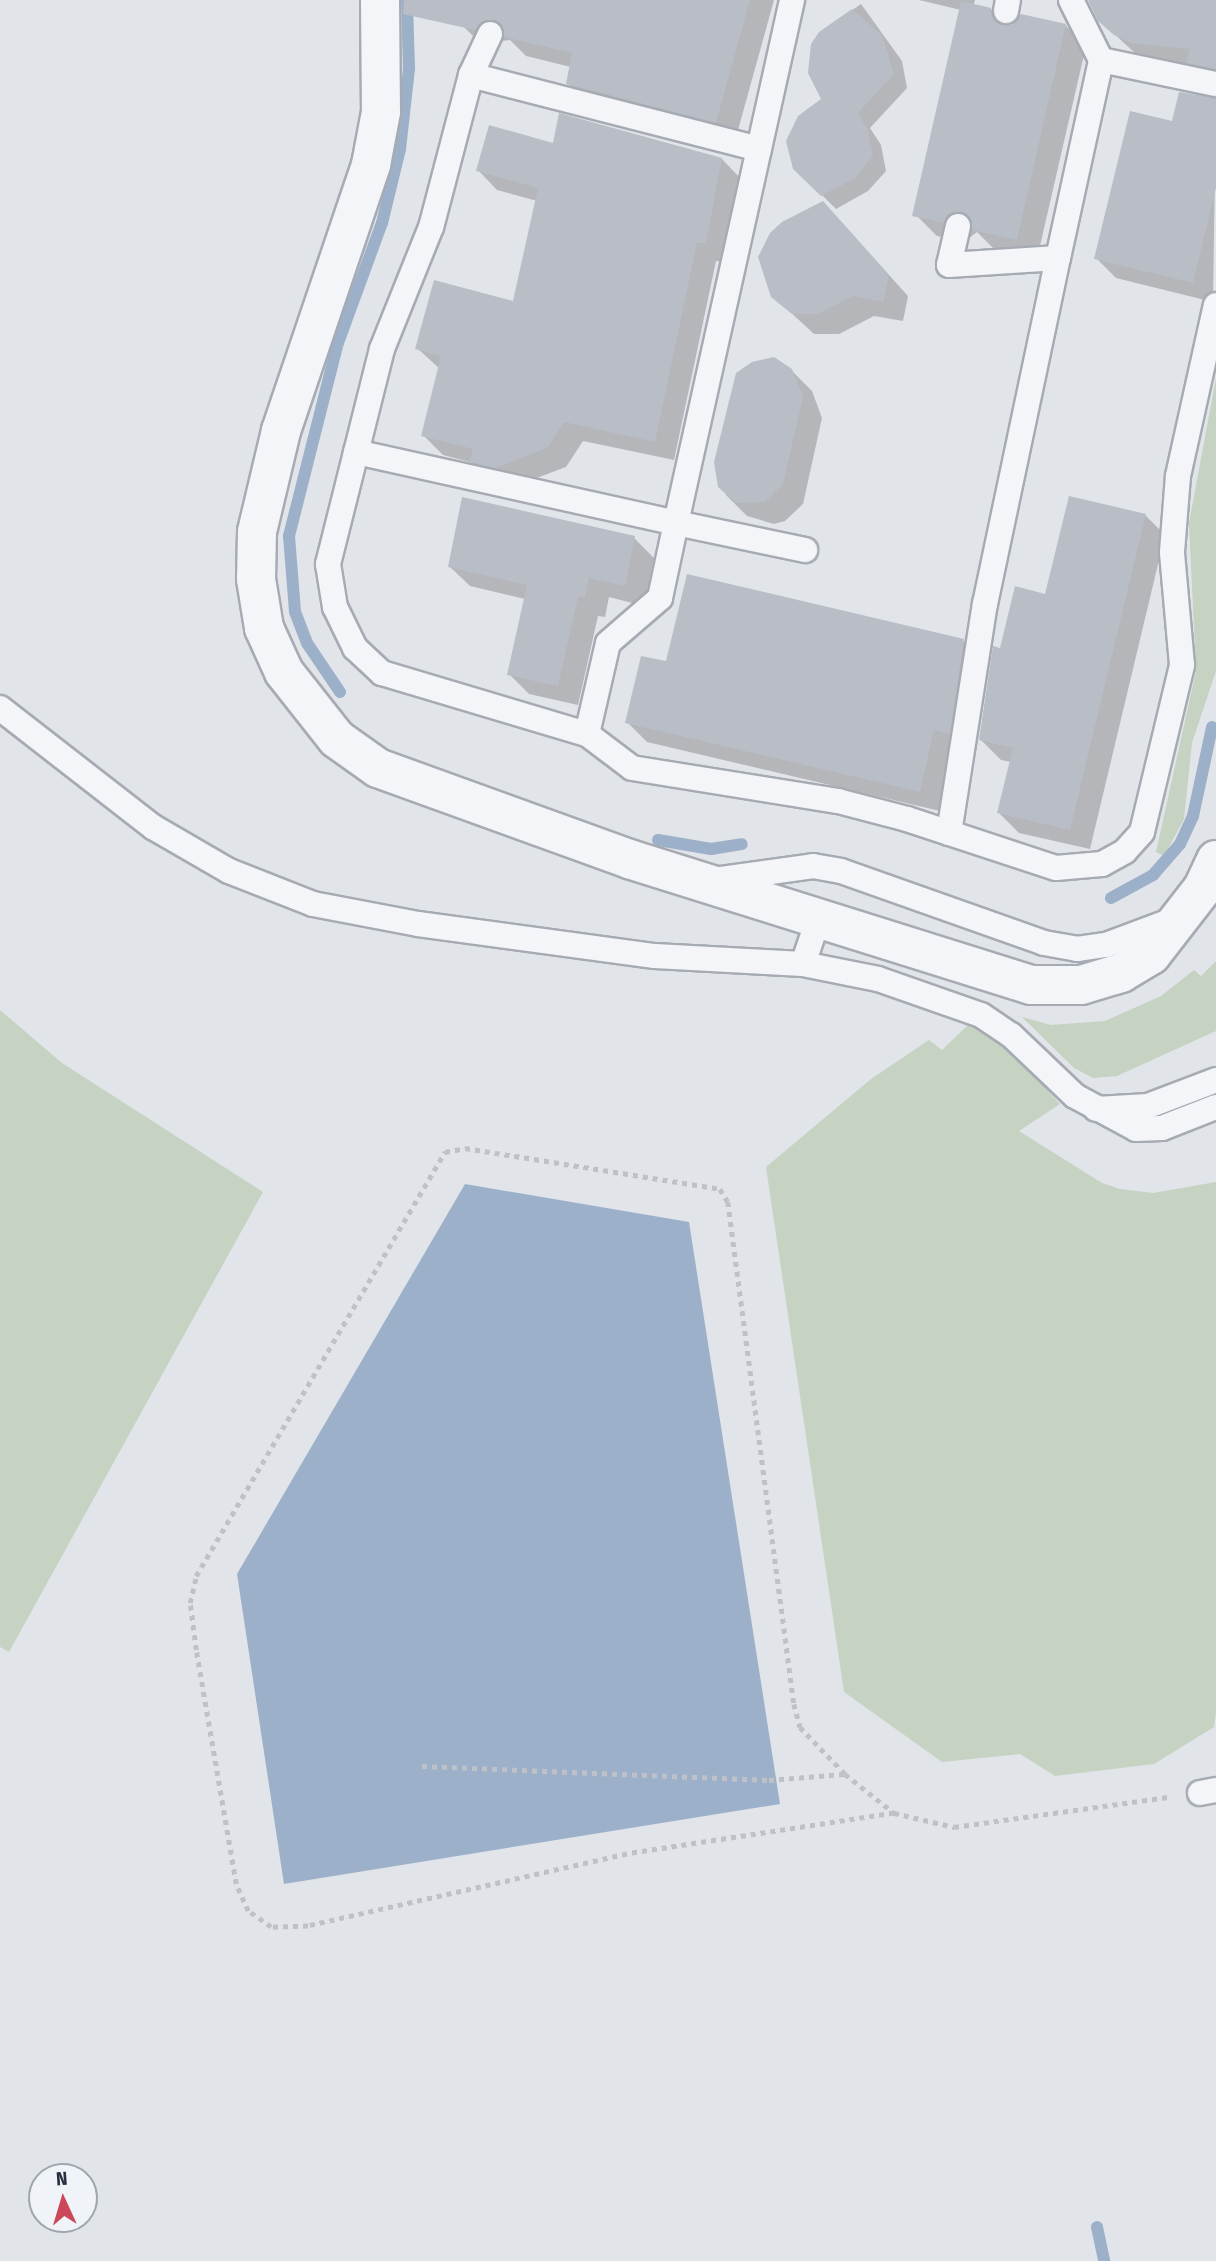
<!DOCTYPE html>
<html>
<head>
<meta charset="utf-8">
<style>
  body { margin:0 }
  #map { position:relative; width:1216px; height:2261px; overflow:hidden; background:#e1e4e9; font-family:"Fira Sans Condensed",sans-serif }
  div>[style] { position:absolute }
  .green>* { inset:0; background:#c6d3c2 }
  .water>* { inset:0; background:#9cb1c9 }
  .shadow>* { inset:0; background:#0003 }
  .stream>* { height:12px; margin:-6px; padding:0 6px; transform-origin:6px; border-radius:6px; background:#9cb1c9 }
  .building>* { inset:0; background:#b8bdc6 }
  .path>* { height:4.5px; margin-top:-2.25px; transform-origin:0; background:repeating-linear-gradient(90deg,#bec2c8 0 5px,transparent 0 10px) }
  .roads { filter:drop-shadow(2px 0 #a6abb3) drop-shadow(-2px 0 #a6abb3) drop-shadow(0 2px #a6abb3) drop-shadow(0 -2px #a6abb3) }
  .lane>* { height:24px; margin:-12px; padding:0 12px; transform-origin:12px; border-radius:12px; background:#f3f5f8 }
  .street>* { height:38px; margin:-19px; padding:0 19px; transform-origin:19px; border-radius:19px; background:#f3f5f8 }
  span { translate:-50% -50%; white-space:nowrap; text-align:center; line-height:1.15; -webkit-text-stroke:5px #f0f3f7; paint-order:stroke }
  .north { position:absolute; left:28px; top:2163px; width:70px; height:70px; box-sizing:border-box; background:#f0f3f7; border:2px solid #a0a5ae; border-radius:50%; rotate:356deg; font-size:19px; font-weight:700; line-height:28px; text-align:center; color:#293141 }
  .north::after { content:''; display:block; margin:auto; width:24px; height:32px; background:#cc4859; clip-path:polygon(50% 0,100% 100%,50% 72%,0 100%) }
</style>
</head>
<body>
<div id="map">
  <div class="green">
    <div style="clip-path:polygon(1216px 378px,1216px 671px,1192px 743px,1184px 819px,1164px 856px,1156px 852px,1196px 671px,1189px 523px)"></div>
    <div style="clip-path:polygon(1216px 961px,1216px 1031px,1117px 1076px,1093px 1078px,1074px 1068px,1022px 1017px,1051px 1025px,1105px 1021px,1161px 996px,1194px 970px,1201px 976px)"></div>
    <div style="clip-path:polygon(0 1010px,62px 1063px,263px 1192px,9px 1652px,0 1647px)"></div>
    <div style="clip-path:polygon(970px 1023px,1010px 1049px,1060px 1104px,1019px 1131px,1102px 1183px,1120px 1189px,1153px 1193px,1216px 1182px,1216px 1712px,1214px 1727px,1154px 1764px,1055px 1776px,1020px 1754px,942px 1762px,844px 1692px,766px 1167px,871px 1079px,929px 1040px,942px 1050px)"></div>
  </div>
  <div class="water">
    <div style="clip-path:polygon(465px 1184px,689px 1222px,780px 1804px,284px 1884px,237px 1574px)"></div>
  </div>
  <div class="shadow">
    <div style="clip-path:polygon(470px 0,774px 0,735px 141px,587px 103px,568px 83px,571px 67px,526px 56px,510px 40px,502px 41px,496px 49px,484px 47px,464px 27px)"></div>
    <div style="clip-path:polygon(919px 0,975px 0,973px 7px,991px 9px,1008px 27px,1065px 25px,1086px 46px,1037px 259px,994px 249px,977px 232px,964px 242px,937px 236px,917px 216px,961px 10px)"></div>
    <div style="clip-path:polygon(1092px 0,1216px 0,1216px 84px,1193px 67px,1153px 62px,1136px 54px,1099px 20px)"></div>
    <div style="clip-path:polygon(861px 4px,902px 61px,907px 88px,870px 128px,881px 145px,886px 171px,868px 191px,836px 209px,795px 168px,823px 100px,820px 33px)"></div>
    <div style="clip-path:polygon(1216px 99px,1213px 302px,1116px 278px,1096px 258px,1174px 123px)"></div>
    <div style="clip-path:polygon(554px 145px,722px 159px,741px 179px,726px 262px,716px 261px,674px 460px,583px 441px,566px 467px,515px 486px,491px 481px,473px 463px,443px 455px,423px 435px,440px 369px,417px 348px,514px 303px,537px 201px,497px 190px,478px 170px)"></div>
    <div style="clip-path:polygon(843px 224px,908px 296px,903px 321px,874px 316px,839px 334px,814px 334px,773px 296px)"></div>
    <div style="clip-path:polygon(791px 370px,812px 391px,822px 418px,803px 504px,785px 521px,774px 524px,747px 516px,726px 495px,716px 462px)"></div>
    <div style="clip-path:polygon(1145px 515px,1165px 535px,1090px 849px,1019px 833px,999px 813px,1011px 762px,1001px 760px,981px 740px,1002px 650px,1046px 596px)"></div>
    <div style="clip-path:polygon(634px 538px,654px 558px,644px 606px,609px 597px,605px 617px,598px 616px,578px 705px,529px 694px,509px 674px,525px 599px,470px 586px,449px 566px)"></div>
    <div style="clip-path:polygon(963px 641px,984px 661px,940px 811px,647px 742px,627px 722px,667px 663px)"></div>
  </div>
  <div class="stream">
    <div style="left:340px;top:692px;width:59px;rotate:-124deg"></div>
    <div style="left:307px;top:643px;width:34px;rotate:-111deg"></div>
    <div style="left:295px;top:611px;width:75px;rotate:-94.6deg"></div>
    <div style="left:289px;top:536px;width:199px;rotate:-75.8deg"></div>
    <div style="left:338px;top:343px;width:128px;rotate:-69.9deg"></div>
    <div style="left:382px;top:223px;width:76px;rotate:-76.3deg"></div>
    <div style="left:400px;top:149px;width:81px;rotate:-83.6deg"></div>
    <div style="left:409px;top:69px;width:69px;rotate:-91.7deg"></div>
    <div style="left:658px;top:840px;width:54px;rotate:9.6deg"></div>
    <div style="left:711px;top:849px;width:31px;rotate:-9deg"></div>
    <div style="left:1111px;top:898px;width:48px;rotate:-28.7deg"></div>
    <div style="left:1153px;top:875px;width:41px;rotate:-48.9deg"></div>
    <div style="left:1180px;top:844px;width:31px;rotate:-65deg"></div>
    <div style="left:1193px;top:816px;width:91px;rotate:-77.9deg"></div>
    <div style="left:1097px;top:2227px;width:35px;rotate:78deg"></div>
  </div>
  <div class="building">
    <div style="clip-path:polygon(404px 0,750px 0,716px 123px,566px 84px,572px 53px,504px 37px,496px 20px,482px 22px,475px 30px,403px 14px)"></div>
    <div style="clip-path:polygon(1088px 0,1216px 0,1216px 69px,1186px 63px,1190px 49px,1131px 43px,1114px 35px,1098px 21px)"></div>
    <div style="clip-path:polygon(961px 1px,991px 8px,992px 17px,1003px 25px,1012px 25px,1021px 14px,1066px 24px,1017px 240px,972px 230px,969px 216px,961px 211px,948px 215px,943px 223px,912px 216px)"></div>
    <div style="clip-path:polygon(852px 9px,882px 35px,894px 74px,858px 113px,868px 130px,873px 156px,855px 178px,821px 196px,793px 169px,786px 141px,798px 116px,821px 99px,808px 73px,811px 44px,819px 32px)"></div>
    <div style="clip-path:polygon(1179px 92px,1216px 98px,1216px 188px,1193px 283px,1094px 259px,1130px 111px,1172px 121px)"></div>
    <div style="clip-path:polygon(559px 113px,722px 158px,706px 243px,697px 243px,655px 442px,564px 422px,547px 448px,495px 468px,470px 462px,473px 449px,421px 436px,441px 356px,415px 349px,434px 280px,513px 301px,538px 188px,476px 171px,489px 125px,553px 143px)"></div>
    <div style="clip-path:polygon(823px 201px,889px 275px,883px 302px,853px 296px,818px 314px,792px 314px,771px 297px,758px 257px,770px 233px,782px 222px)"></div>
    <div style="clip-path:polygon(774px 357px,792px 369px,803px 397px,783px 484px,765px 502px,736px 503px,718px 487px,714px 462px,736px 373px,752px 362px)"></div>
    <div style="clip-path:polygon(1069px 496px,1146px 514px,1070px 830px,997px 813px,1013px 748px,979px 740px,993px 646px,1000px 648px,1015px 586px,1045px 594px)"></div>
    <div style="clip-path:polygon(462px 497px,635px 536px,625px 586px,589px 578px,585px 598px,578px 597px,558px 686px,507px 675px,527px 585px,448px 567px)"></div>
    <div style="clip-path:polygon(687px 574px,964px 639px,950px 734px,934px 730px,920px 792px,625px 723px,641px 656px,666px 661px)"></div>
  </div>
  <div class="path">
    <div style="left:422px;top:1766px;width:347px;rotate:2.3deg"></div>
    <div style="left:769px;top:1780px;width:75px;rotate:-4.6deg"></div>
    <div style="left:894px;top:1813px;width:270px;rotate:171.3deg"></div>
    <div style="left:627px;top:1854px;width:327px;rotate:167.3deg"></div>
    <div style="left:308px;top:1926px;width:37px;rotate:178deg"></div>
    <div style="left:271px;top:1927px;width:28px;rotate:-145deg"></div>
    <div style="left:248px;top:1911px;width:30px;rotate:-114deg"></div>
    <div style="left:236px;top:1884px;width:237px;rotate:-99.7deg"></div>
    <div style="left:196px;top:1650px;width:47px;rotate:-97.3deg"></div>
    <div style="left:190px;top:1603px;width:28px;rotate:-77deg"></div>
    <div style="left:196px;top:1576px;width:492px;rotate:-59.6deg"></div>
    <div style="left:445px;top:1152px;width:20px;rotate:-11deg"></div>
    <div style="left:465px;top:1148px;width:258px;rotate:9.1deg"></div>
    <div style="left:720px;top:1189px;width:15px;rotate:58deg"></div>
    <div style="left:728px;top:1202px;width:506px;rotate:82.51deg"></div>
    <div style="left:794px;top:1704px;width:24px;rotate:75deg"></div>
    <div style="left:800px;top:1727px;width:65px;rotate:46.2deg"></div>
    <div style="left:845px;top:1774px;width:63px;rotate:38.5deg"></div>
    <div style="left:894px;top:1813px;width:62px;rotate:13.1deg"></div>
    <div style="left:954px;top:1827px;width:216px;rotate:-8deg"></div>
  </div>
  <div class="roads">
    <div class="lane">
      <div style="left:1006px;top:11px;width:11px;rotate:-80deg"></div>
      <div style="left:490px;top:34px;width:45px;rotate:114.9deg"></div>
      <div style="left:471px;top:75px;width:157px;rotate:104.7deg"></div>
      <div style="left:431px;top:227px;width:131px;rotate:111.9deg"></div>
      <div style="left:382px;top:349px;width:222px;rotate:104.1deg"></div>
      <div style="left:328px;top:564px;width:44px;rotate:80.8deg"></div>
      <div style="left:335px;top:607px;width:46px;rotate:64deg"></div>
      <div style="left:355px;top:648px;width:37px;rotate:43deg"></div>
      <div style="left:382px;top:673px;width:214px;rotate:16.6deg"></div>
      <div style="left:587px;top:734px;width:56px;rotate:37.1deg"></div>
      <div style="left:632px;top:768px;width:209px;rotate:9.1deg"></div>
      <div style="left:838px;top:801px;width:71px;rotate:14.6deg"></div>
      <div style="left:907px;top:819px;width:157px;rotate:18.2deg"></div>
      <div style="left:1056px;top:868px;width:46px;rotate:-5deg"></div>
      <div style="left:1102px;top:864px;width:26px;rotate:-29deg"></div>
      <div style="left:1125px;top:851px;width:25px;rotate:-48deg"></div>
      <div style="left:1142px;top:832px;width:172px;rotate:-76.5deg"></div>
      <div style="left:1182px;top:665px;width:113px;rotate:-95.1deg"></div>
      <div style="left:1172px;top:552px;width:76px;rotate:-85.5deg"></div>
      <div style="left:1178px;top:476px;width:175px;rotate:-77.5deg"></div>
      <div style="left:1101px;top:60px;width:117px;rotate:11.8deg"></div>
      <div style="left:471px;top:75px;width:297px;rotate:14.4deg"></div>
      <div style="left:759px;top:149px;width:153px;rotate:-77.5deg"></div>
      <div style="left:958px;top:226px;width:40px;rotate:103deg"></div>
      <div style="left:949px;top:265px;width:109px;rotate:-3.7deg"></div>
      <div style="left:1058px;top:258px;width:203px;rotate:-77.7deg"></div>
      <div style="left:1101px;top:60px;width:67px;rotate:-116.6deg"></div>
      <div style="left:356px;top:452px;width:328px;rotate:12.5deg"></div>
      <div style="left:676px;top:523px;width:383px;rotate:-77.5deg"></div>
      <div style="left:0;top:708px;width:194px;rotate:37.9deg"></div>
      <div style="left:153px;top:827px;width:88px;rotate:30.1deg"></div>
      <div style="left:229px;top:871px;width:90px;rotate:21.4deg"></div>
      <div style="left:313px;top:904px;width:107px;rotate:10.8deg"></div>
      <div style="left:418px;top:924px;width:239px;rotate:7.7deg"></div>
      <div style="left:655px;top:956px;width:148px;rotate:3.1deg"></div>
      <div style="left:803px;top:964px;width:46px;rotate:-71.2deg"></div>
      <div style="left:587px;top:734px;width:93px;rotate:-77deg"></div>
      <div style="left:608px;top:643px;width:69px;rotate:-40.9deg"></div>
      <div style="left:660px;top:598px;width:77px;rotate:-78deg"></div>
      <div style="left:676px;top:523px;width:132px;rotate:11.8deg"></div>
      <div style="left:949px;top:833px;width:232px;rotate:-81.1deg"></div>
      <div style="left:985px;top:604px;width:354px;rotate:-78.1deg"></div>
      <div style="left:714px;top:880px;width:100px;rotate:-8deg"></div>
      <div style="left:813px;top:866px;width:28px;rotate:10deg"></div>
      <div style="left:841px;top:871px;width:215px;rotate:19.5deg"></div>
      <div style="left:1044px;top:943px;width:34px;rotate:10deg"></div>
      <div style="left:1077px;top:949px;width:29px;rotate:-8deg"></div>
      <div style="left:1106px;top:945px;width:72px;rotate:-20.5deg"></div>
      <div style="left:803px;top:964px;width:76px;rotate:11.3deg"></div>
      <div style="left:878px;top:979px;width:109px;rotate:19.3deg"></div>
      <div style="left:981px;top:1015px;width:36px;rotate:34deg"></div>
      <div style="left:1011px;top:1035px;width:88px;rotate:43.6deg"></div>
      <div style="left:1075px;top:1096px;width:69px;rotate:28.4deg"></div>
      <div style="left:1136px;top:1129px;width:26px;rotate:-2deg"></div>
      <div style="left:1162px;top:1128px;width:58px;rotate:-21.3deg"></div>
      <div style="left:1096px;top:1109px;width:52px;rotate:-3.3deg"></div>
      <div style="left:1148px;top:1106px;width:73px;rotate:-20.9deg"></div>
      <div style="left:1200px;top:1793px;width:16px;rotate:-11deg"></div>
    </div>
    <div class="street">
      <div style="left:380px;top:0;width:112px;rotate:89.5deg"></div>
      <div style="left:381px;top:112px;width:54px;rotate:100.7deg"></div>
      <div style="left:371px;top:165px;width:281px;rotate:108.7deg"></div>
      <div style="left:281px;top:431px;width:104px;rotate:103.4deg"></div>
      <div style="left:257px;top:532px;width:47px;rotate:91.2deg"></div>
      <div style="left:256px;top:579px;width:50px;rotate:80.7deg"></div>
      <div style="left:264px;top:628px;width:48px;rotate:65.6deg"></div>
      <div style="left:284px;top:672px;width:85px;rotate:51.7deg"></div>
      <div style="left:337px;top:739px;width:50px;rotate:35.3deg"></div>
      <div style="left:378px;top:768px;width:267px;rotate:19.9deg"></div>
      <div style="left:629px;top:859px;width:421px;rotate:17.4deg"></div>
      <div style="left:1031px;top:985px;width:50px"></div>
      <div style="left:1081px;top:985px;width:42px;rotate:-16.7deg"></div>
      <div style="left:1121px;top:973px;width:35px;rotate:-31deg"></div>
      <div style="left:1151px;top:955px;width:85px;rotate:-52.2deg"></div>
      <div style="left:1203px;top:888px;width:31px;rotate:-65deg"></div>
    </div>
  </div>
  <div class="north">N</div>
</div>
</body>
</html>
